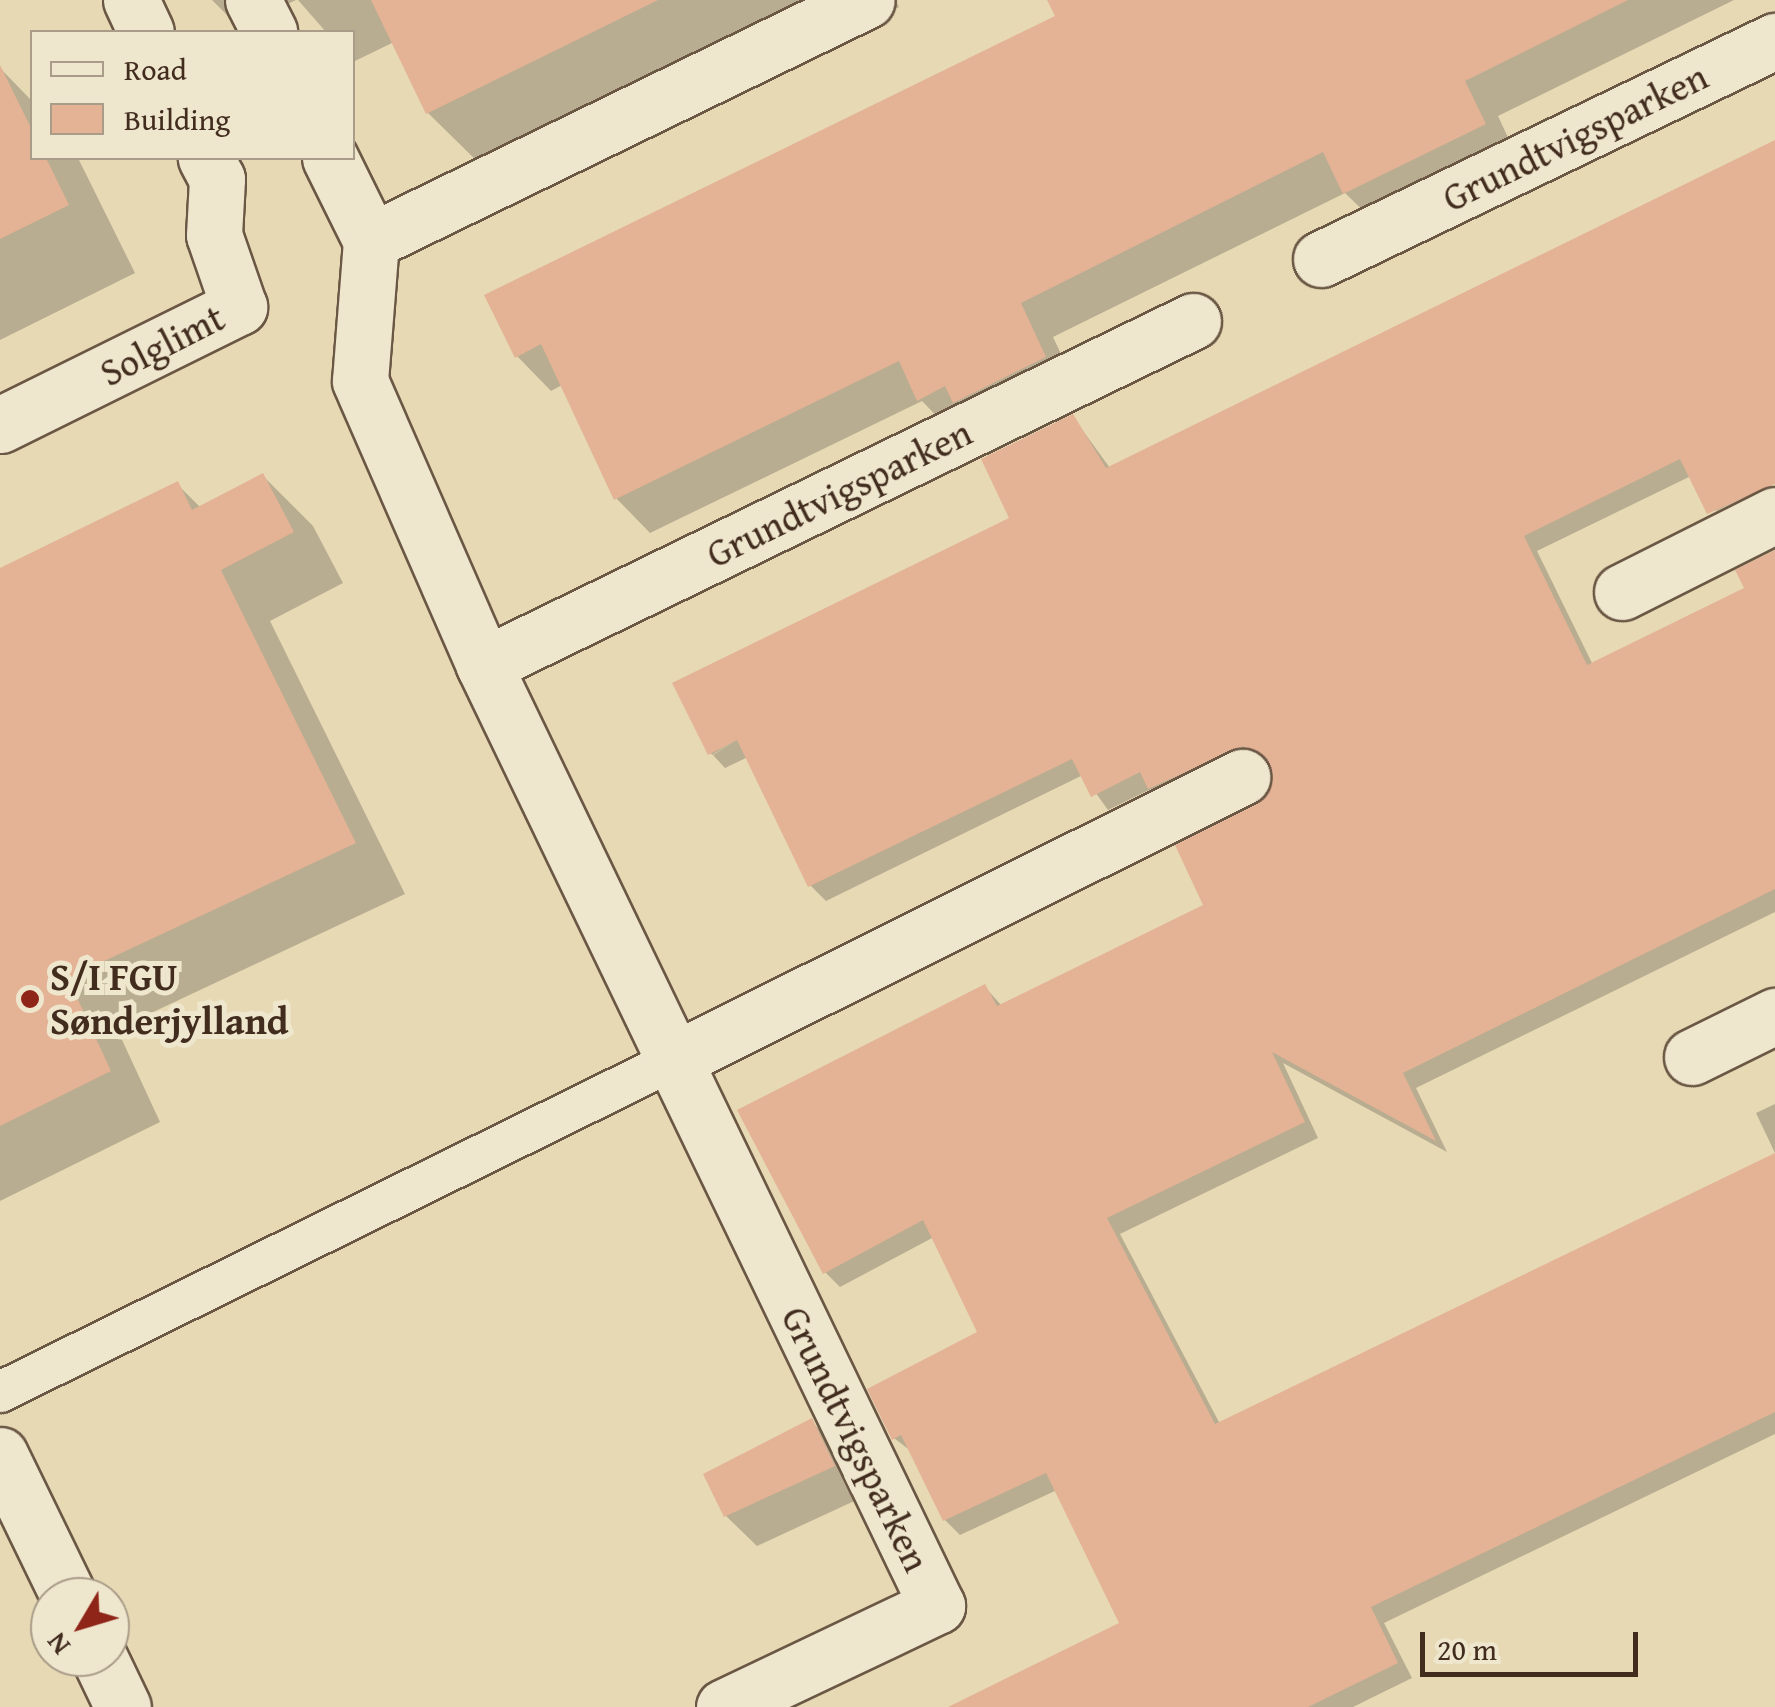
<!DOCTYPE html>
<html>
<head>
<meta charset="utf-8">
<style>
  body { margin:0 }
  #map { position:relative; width:1775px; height:1707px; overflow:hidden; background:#e6d9b4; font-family:"Gentium Book Plus",serif }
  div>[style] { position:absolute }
  .shadow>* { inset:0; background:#0003 }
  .building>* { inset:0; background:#e4b295 }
  .roads { filter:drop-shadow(2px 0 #6a5744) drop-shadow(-2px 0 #6a5744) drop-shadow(0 2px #6a5744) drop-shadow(0 -2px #6a5744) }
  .service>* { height:40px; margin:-20px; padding:0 20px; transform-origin:20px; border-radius:20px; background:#efe6ce }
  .minor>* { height:55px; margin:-27.5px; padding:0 27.5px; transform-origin:27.5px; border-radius:27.5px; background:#efe6ce }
  .dots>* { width:28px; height:28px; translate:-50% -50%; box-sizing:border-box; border:5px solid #efe6ce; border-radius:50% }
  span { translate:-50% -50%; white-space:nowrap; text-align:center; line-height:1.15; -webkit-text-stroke:10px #efe6ce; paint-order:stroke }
  .street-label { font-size:38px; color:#412c1e }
  .poi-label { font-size:38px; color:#412c1e; font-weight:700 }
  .left { translate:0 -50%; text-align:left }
  .legend { position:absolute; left:30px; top:30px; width:325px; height:130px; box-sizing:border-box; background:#efe6ce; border:2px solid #a99c88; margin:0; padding:12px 18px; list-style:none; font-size:30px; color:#412c1e }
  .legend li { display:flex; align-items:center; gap:20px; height:50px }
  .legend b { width:50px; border:2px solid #a99c88 }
  .north { position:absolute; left:30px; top:1577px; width:100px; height:100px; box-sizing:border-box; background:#efe6ce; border:2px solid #a99c88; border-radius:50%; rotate:232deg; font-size:28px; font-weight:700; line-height:40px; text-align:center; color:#412c1e }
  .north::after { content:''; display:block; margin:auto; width:35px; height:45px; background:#8f2418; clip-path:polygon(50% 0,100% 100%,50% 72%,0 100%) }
  .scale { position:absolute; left:1420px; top:1632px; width:218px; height:45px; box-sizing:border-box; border:5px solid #412c1e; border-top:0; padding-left:12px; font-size:30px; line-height:35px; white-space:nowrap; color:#412c1e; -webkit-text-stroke:8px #efe6ce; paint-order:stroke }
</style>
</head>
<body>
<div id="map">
  <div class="shadow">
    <div style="clip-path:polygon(212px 0,296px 0,239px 27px)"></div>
    <div style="clip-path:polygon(298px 0,895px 0,899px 7px,781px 66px,481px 165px,428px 113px,394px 42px,355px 61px,352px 32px,326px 32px)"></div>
    <div style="clip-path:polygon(1090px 0,1734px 0,1498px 116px,1518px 159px,1380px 227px,1345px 193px,1053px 337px,1079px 392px,954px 434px,922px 401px,650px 533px,616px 498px,562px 385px,551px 391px,517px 356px)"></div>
    <div style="clip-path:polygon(0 68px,32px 101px,32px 158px,78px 158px,135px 273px,0 340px)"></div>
    <div style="clip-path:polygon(1775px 143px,1775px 482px,1716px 511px,1691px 476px,1537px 551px,1593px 665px,1748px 589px,1763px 604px,1775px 623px,1775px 912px,1416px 1088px,1447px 1152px,1283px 1063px,1318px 1138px,1120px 1234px,1220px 1424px,1775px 1156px,1775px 1434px,1384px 1623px,1412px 1678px,1353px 1707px,975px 1707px,971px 1699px,1122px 1624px,1057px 1490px,960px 1535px,945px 1520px,912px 1452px,894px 1438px,870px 1390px,980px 1333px,934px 1237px,840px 1287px,825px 1272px,740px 1111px,985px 987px,1002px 1006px,1206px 906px,1178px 847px,1258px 806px,1271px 795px,1273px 768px,1260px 760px,1165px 802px,1151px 789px,1108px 810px,1083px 775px,826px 901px,811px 886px,748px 757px,725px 768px,713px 755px,747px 733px,712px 755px,675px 684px,1013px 519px,984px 460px,1073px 417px,1110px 468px)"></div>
    <div style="clip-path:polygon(263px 476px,313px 526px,343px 583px,270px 621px,405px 894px,117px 1029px,160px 1122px,0 1201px,0 571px,177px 484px,201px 508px)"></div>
    <div style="clip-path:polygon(1775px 1104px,1775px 1153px,1756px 1113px)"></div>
    <div style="clip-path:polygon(811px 1421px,841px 1451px,863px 1497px,757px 1546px,726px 1516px)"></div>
  </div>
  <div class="building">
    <div style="clip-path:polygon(371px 0,658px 0,426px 114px)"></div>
    <div style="clip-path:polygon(1047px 0,1628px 0,1465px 81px,1486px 124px,1343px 194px,1323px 152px,1021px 303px,1046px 357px,953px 403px,945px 386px,917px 401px,899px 361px,614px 500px,541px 344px,515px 358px,484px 295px,1055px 16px)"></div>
    <div style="clip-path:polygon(0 65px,32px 130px,32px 158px,46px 158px,69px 205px,0 239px)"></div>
    <div style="clip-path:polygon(1775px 140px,1775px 484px,1707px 514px,1680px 459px,1524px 536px,1587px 665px,1744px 588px,1735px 570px,1775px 550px,1775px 889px,1403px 1073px,1436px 1141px,1272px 1052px,1305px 1122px,1107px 1218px,1215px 1424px,1775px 1153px,1775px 1412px,1371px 1607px,1398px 1663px,1308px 1707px,948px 1707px,1119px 1623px,1046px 1473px,943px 1521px,901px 1435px,892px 1440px,867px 1389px,977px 1332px,923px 1220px,823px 1274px,737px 1110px,985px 984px,997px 1006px,1203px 905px,1175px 845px,1257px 804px,1268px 793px,1270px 764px,1243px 746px,1148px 789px,1140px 772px,1091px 797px,1072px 759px,808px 887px,737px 740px,708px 755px,672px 683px,1009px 518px,981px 459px,1073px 414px,1106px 468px)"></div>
    <div style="clip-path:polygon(263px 473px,294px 532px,221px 570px,356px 843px,68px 978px,111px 1071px,0 1126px,0 568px,178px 481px,192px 510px)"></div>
    <div style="clip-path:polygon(812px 1418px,835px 1466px,724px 1517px,703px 1474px)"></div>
  </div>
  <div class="roads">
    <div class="service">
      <div style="left:0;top:1392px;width:751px;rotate:-26.22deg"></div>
    </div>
    <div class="minor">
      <div style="left:131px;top:0;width:35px;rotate:65deg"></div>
      <div style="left:253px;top:0;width:36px;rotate:63deg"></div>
      <div style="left:330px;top:158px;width:93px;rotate:63.7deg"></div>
      <div style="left:371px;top:241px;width:140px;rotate:94.5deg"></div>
      <div style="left:360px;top:381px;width:310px;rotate:66.4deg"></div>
      <div style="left:484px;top:665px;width:438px;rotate:64.3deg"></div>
      <div style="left:371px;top:241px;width:551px;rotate:-25.91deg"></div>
      <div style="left:1321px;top:259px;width:504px;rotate:-25.65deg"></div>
      <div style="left:0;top:425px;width:267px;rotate:-26.3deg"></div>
      <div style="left:239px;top:307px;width:76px;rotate:-109.1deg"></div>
      <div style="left:214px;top:235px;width:56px;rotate:-86.9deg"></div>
      <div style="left:217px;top:179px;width:24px;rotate:-118deg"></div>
      <div style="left:1622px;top:592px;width:171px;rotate:-26.7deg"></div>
      <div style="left:484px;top:665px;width:788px;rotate:-25.88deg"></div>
      <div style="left:1692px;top:1057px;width:93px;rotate:-26.3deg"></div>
      <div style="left:0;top:1455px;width:158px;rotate:64.1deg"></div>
      <div style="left:99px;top:1657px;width:55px;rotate:64.4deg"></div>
      <div style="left:724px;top:1707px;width:236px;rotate:-25.4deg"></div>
      <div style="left:937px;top:1606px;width:606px;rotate:-115.72deg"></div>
      <div style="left:674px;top:1060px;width:635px;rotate:-26.48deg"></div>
    </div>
  </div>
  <div class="dots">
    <div style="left:30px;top:999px;background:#8f2418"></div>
  </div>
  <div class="street-label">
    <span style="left:1575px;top:137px;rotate:-26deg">Grundtvigsparken</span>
    <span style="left:162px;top:345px;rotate:-27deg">Solglimt</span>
    <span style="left:839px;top:493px;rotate:-26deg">Grundtvigsparken</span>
    <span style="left:856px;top:1439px;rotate:64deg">Grundtvigsparken</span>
  </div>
  <div class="poi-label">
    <span class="left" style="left:50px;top:999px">S/I FGU<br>Sønderjylland</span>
  </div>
  <ul class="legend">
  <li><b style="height:12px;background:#efe6ce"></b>Road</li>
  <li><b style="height:28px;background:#e4b295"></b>Building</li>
  </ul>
  <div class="north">N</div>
  <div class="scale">20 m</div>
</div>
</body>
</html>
